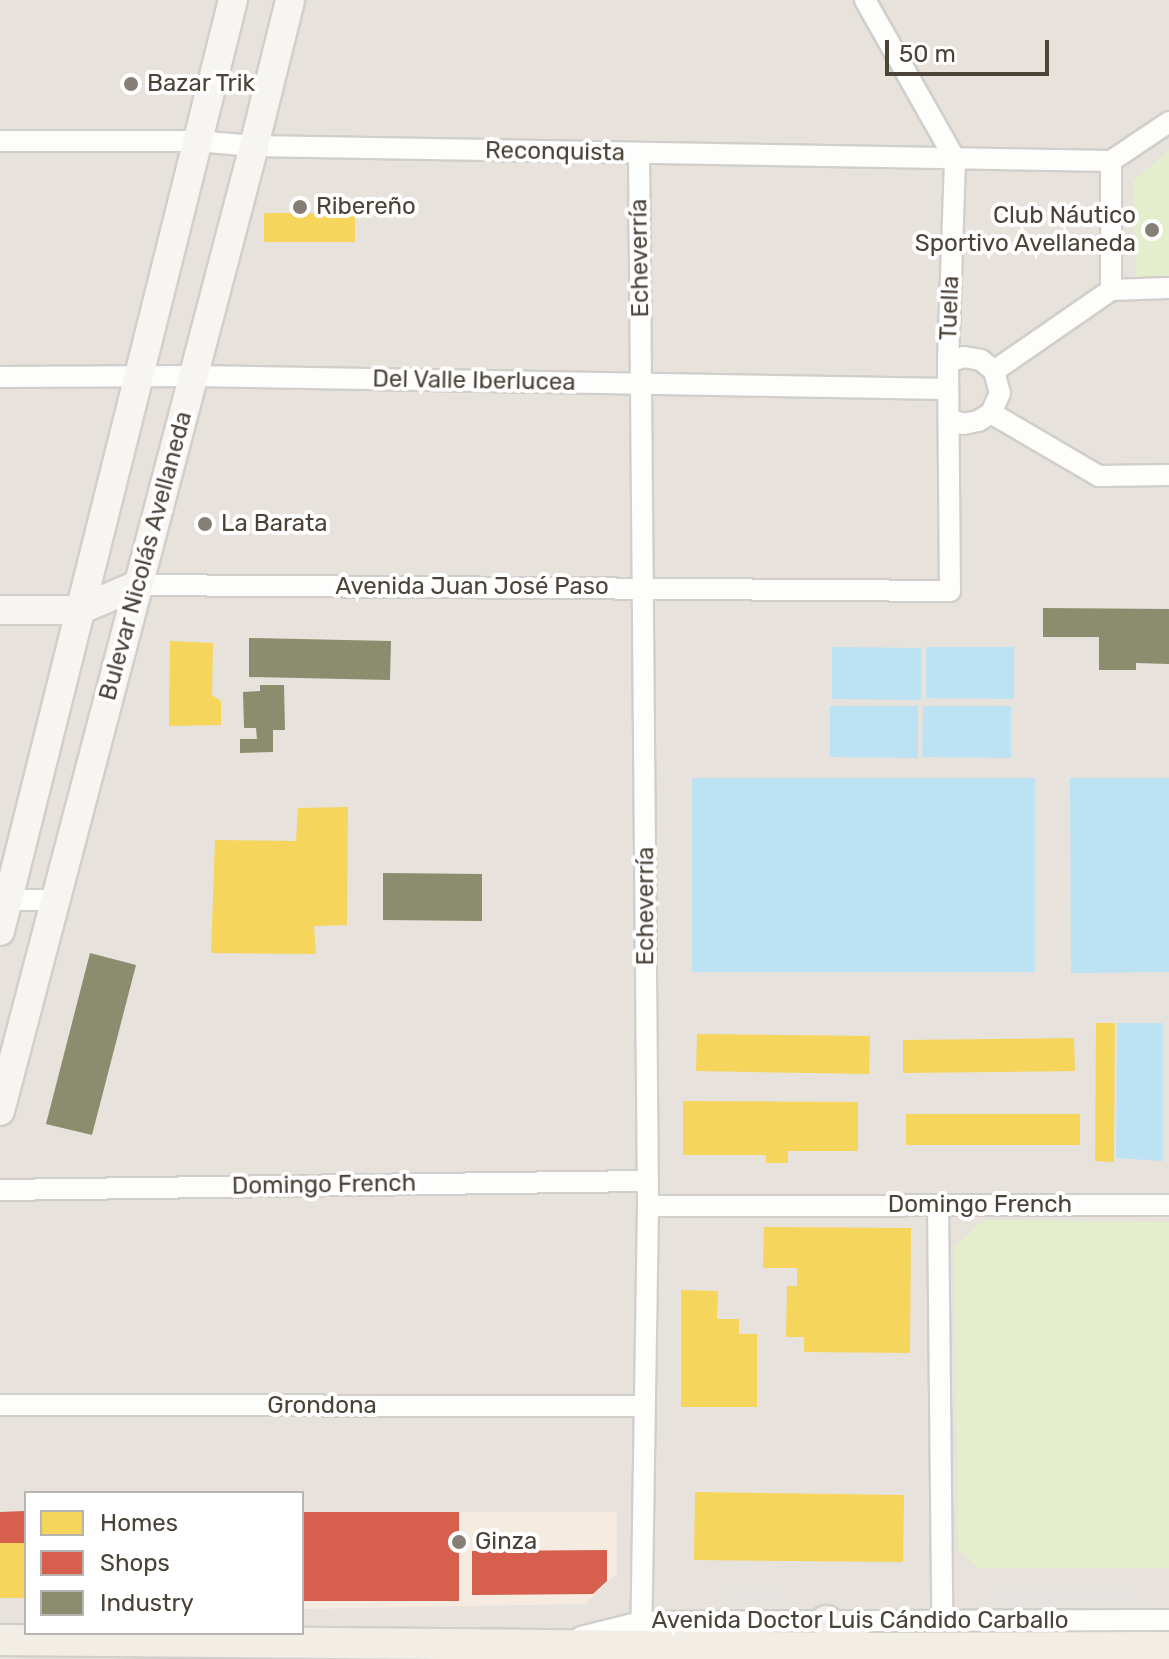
<!DOCTYPE html>
<html>
<head>
<meta charset="utf-8">
<style>
  body { margin:0 }
  #map { position:relative; width:1169px; height:1659px; overflow:hidden; background:#f3f1ee; font-family:Rubik,sans-serif }
  div>[style] { position:absolute }
  .residential>* { inset:0; background:#e7e2db }
  .commercial>* { inset:0; background:#f6ebe0 }
  .green>* { inset:0; background:#e4eecd }
  .parking>* { inset:0; background:#e5e2df }
  .water>* { inset:0; background:#bce2f3 }
  .homes>* { inset:0; background:#f6d55c }
  .shops>* { inset:0; background:#d6604d }
  .industry>* { inset:0; background:#8c8c6e }
  .roads { filter:drop-shadow(2px 0 #d1cfcb) drop-shadow(-2px 0 #d1cfcb) drop-shadow(0 2px #d1cfcb) drop-shadow(0 -2px #d1cfcb) }
  .street>* { height:20px; margin:-10px; padding:0 10px; transform-origin:10px; border-radius:10px; background:#fdfdfc }
  .secondary>* { height:28px; margin:-14px; padding:0 14px; transform-origin:14px; border-radius:14px; background:#f7f5f1 }
  .primary>* { height:30px; margin:-15px; padding:0 15px; transform-origin:15px; border-radius:15px; background:#f2eee6 }
  .dots>* { width:22px; height:22px; translate:-50% -50%; box-sizing:border-box; border:4px solid #fff; border-radius:50% }
  span { translate:-50% -50%; white-space:nowrap; text-align:center; line-height:1.15; -webkit-text-stroke:8px #fff; paint-order:stroke }
  .poi-label { font-size:24px; color:#4b4238 }
  .left { translate:0 -50%; text-align:left }
  .right { translate:-100% -50%; text-align:right }
  .street-label { font-size:24px; color:#4b4238 }
  .legend { position:absolute; left:24px; top:1491px; width:280px; height:144px; box-sizing:border-box; background:#fff; border:2px solid #b7b3af; margin:0; padding:10px 14px; list-style:none; font-size:24px; color:#4b4238 }
  .legend li { display:flex; align-items:center; gap:16px; height:40px }
  .legend b { width:40px; border:2px solid #b7b3af }
  .scale { position:absolute; left:885px; top:40px; width:164px; height:36px; box-sizing:border-box; border:4px solid #4b4238; border-top:0; padding-left:10px; font-size:24px; line-height:28px; white-space:nowrap; color:#4b4238; -webkit-text-stroke:6px #fff; paint-order:stroke }
</style>
</head>
<body>
<div id="map">
  <div class="residential">
    <div style="clip-path:polygon(evenodd,0 0,1169px 0,1169px 1659px,0 1659px,0 0,26px 1493px,302px 1493px,302px 1633px,26px 1633px,26px 1493px)"></div>
  </div>
  <div class="commercial">
    <div style="clip-path:polygon(302px 1512px,617px 1512px,617px 1573px,585px 1604px,302px 1609px)"></div>
  </div>
  <div class="green">
    <div style="clip-path:polygon(1169px 149px,1169px 277px,1136px 277px,1133px 182px)"></div>
    <div style="clip-path:polygon(984px 1220px,1169px 1222px,1169px 1568px,979px 1568px,958px 1549px,954px 1247px)"></div>
  </div>
  <div class="parking">
    <div style="clip-path:polygon(722px 1588px,773px 1588px,788px 1603px,730px 1602px)"></div>
    <div style="clip-path:polygon(999px 1588px,1128px 1589px,1144px 1604px,990px 1605px,989px 1601px)"></div>
  </div>
  <div class="water">
    <div style="clip-path:polygon(832px 647px,921px 648px,921px 700px,832px 699px)"></div>
    <div style="clip-path:polygon(926px 647px,1014px 647px,1014px 699px,926px 698px)"></div>
    <div style="clip-path:polygon(830px 706px,918px 706px,918px 758px,830px 757px)"></div>
    <div style="clip-path:polygon(923px 706px,1011px 706px,1011px 758px,922px 757px)"></div>
    <div style="clip-path:polygon(692px 778px,1035px 778px,1035px 972px,692px 972px)"></div>
    <div style="clip-path:polygon(1070px 778px,1169px 778px,1169px 972px,1071px 973px)"></div>
    <div style="clip-path:polygon(1117px 1023px,1163px 1023px,1163px 1161px,1116px 1158px)"></div>
  </div>
  <div class="homes">
    <div style="clip-path:polygon(264px 213px,355px 213px,355px 242px,264px 242px)"></div>
    <div style="clip-path:polygon(170px 641px,213px 643px,212px 695px,221px 701px,221px 725px,169px 726px)"></div>
    <div style="clip-path:polygon(348px 807px,347px 925px,314px 926px,316px 954px,211px 953px,215px 840px,296px 841px,298px 808px)"></div>
    <div style="clip-path:polygon(1096px 1023px,1115px 1023px,1114px 1162px,1095px 1161px)"></div>
    <div style="clip-path:polygon(697px 1034px,870px 1036px,869px 1074px,696px 1071px)"></div>
    <div style="clip-path:polygon(1074px 1038px,1075px 1071px,903px 1073px,903px 1040px)"></div>
    <div style="clip-path:polygon(683px 1101px,858px 1102px,858px 1151px,788px 1151px,788px 1163px,766px 1163px,766px 1155px,683px 1155px)"></div>
    <div style="clip-path:polygon(906px 1114px,1080px 1114px,1080px 1145px,906px 1145px)"></div>
    <div style="clip-path:polygon(764px 1227px,911px 1228px,910px 1353px,804px 1352px,804px 1337px,786px 1337px,787px 1286px,797px 1286px,797px 1268px,763px 1268px)"></div>
    <div style="clip-path:polygon(681px 1290px,718px 1291px,717px 1319px,739px 1319px,739px 1334px,757px 1334px,757px 1407px,681px 1407px)"></div>
    <div style="clip-path:polygon(695px 1492px,904px 1495px,903px 1562px,694px 1560px)"></div>
    <div style="clip-path:polygon(0 1543px,26px 1543px,26px 1598px,0 1598px)"></div>
  </div>
  <div class="shops">
    <div style="clip-path:polygon(26px 1511px,26px 1543px,0 1543px,0 1512px)"></div>
    <div style="clip-path:polygon(302px 1512px,459px 1512px,459px 1601px,302px 1601px)"></div>
    <div style="clip-path:polygon(607px 1550px,607px 1581px,593px 1594px,472px 1595px,472px 1551px)"></div>
  </div>
  <div class="industry">
    <div style="clip-path:polygon(1043px 608px,1169px 609px,1169px 664px,1136px 663px,1136px 670px,1099px 670px,1099px 637px,1043px 637px)"></div>
    <div style="clip-path:polygon(249px 638px,391px 641px,390px 680px,249px 677px)"></div>
    <div style="clip-path:polygon(260px 685px,284px 685px,285px 730px,273px 730px,273px 752px,240px 753px,240px 739px,257px 739px,256px 728px,244px 728px,243px 692px,260px 691px)"></div>
    <div style="clip-path:polygon(383px 873px,482px 874px,482px 921px,383px 920px)"></div>
    <div style="clip-path:polygon(90px 953px,136px 965px,92px 1135px,46px 1124px)"></div>
  </div>
  <div class="roads">
    <div class="street">
      <div style="left:0;top:141px;width:197px"></div>
      <div style="left:197px;top:141px;width:57px;rotate:5deg"></div>
      <div style="left:254px;top:146px;width:857px;rotate:1deg"></div>
      <div style="left:639px;top:153px;width:1053px;rotate:89.51deg"></div>
      <div style="left:648px;top:1206px;width:449px;rotate:90.9deg"></div>
      <div style="left:1111px;top:161px;width:129px;rotate:90deg"></div>
      <div style="left:1111px;top:161px;width:70px;rotate:-33.9deg"></div>
      <div style="left:948px;top:362px;width:17px;rotate:-17deg"></div>
      <div style="left:964px;top:357px;width:17px;rotate:10deg"></div>
      <div style="left:981px;top:360px;width:17px;rotate:40deg"></div>
      <div style="left:994px;top:371px;width:23px;rotate:75deg"></div>
      <div style="left:1000px;top:393px;width:22px;rotate:114deg"></div>
      <div style="left:991px;top:413px;width:15px;rotate:148deg"></div>
      <div style="left:978px;top:421px;width:15px;rotate:169deg"></div>
      <div style="left:963px;top:424px;width:15px;rotate:-160deg"></div>
      <div style="left:994px;top:371px;width:142px;rotate:-34.7deg"></div>
      <div style="left:1111px;top:290px;width:58px;rotate:-2deg"></div>
      <div style="left:0;top:377px;width:193px;rotate:-0.3deg"></div>
      <div style="left:193px;top:376px;width:755px;rotate:0.99deg"></div>
      <div style="left:991px;top:413px;width:125px;rotate:30.3deg"></div>
      <div style="left:1099px;top:476px;width:70px;rotate:-0.8deg"></div>
      <div style="left:138px;top:585px;width:812px;rotate:0.42deg"></div>
      <div style="left:950px;top:591px;width:229px;rotate:-90.5deg"></div>
      <div style="left:948px;top:362px;width:203px;rotate:-88deg"></div>
      <div style="left:955px;top:159px;width:183px;rotate:-119.5deg"></div>
      <div style="left:0;top:900px;width:55px"></div>
      <div style="left:0;top:1190px;width:648px;rotate:-0.8deg"></div>
      <div style="left:938px;top:1205px;width:415px;rotate:89.4deg"></div>
      <div style="left:648px;top:1206px;width:521px;rotate:-0.11deg"></div>
      <div style="left:0;top:1405px;width:644px;rotate:0.09deg"></div>
      <div style="left:581px;top:1637px;width:62px;rotate:-14deg"></div>
      <div style="left:641px;top:1622px;width:528px;rotate:-0.22deg"></div>
    </div>
    <div class="secondary">
      <div style="left:0;top:610px;width:79px"></div>
      <div style="left:79px;top:610px;width:64px;rotate:-23deg"></div>
      <div style="left:0;top:931px;width:960px;rotate:-75.95deg"></div>
      <div style="left:0;top:1111px;width:998px;rotate:-75.25deg"></div>
      <div style="left:254px;top:146px;width:150px;rotate:-76.1deg"></div>
    </div>
    <div class="primary">
      <div style="left:826px;top:1621px;width:47px;rotate:35.4deg"></div>
      <div style="left:0;top:1640px;width:864px;rotate:0.53deg"></div>
      <div style="left:864px;top:1648px;width:305px;rotate:-0.2deg"></div>
    </div>
  </div>
  <div class="dots">
    <div style="left:131px;top:84px;background:#867f78"></div>
    <div style="left:300px;top:207px;background:#867f78"></div>
    <div style="left:1152px;top:230px;background:#867f78"></div>
    <div style="left:205px;top:524px;background:#867f78"></div>
    <div style="left:459px;top:1542px;background:#867f78"></div>
  </div>
  <div class="poi-label">
    <span class="left" style="left:147px;top:84px">Bazar Trik</span>
    <span class="left" style="left:316px;top:207px">Ribereño</span>
    <span class="right" style="left:1136px;top:230px">Club Náutico<br>Sportivo Avellaneda</span>
    <span class="left" style="left:221px;top:524px">La Barata</span>
    <span class="left" style="left:475px;top:1542px">Ginza</span>
  </div>
  <div class="street-label">
    <span style="left:555px;top:152px;rotate:1deg">Reconquista</span>
    <span style="left:640px;top:258px;rotate:-91deg">Echeverría</span>
    <span style="left:950px;top:308px;rotate:-88deg">Tuella</span>
    <span style="left:474px;top:381px;rotate:1deg">Del Valle Iberlucea</span>
    <span style="left:146px;top:556px;rotate:-75deg">Bulevar Nicolás Avellaneda</span>
    <span style="left:472px;top:587px">Avenida Juan José Paso</span>
    <span style="left:646px;top:906px;rotate:-90deg">Echeverría</span>
    <span style="left:324px;top:1185px;rotate:-1deg">Domingo French</span>
    <span style="left:980px;top:1205px">Domingo French</span>
    <span style="left:322px;top:1406px">Grondona</span>
    <span style="left:860px;top:1621px">Avenida Doctor Luis Cándido Carballo</span>
  </div>
  <ul class="legend">
  <li><b style="height:22px;background:#f6d55c"></b>Homes</li>
  <li><b style="height:22px;background:#d6604d"></b>Shops</li>
  <li><b style="height:22px;background:#8c8c6e"></b>Industry</li>
  </ul>
  <div class="scale">50 m</div>
</div>
</body>
</html>
